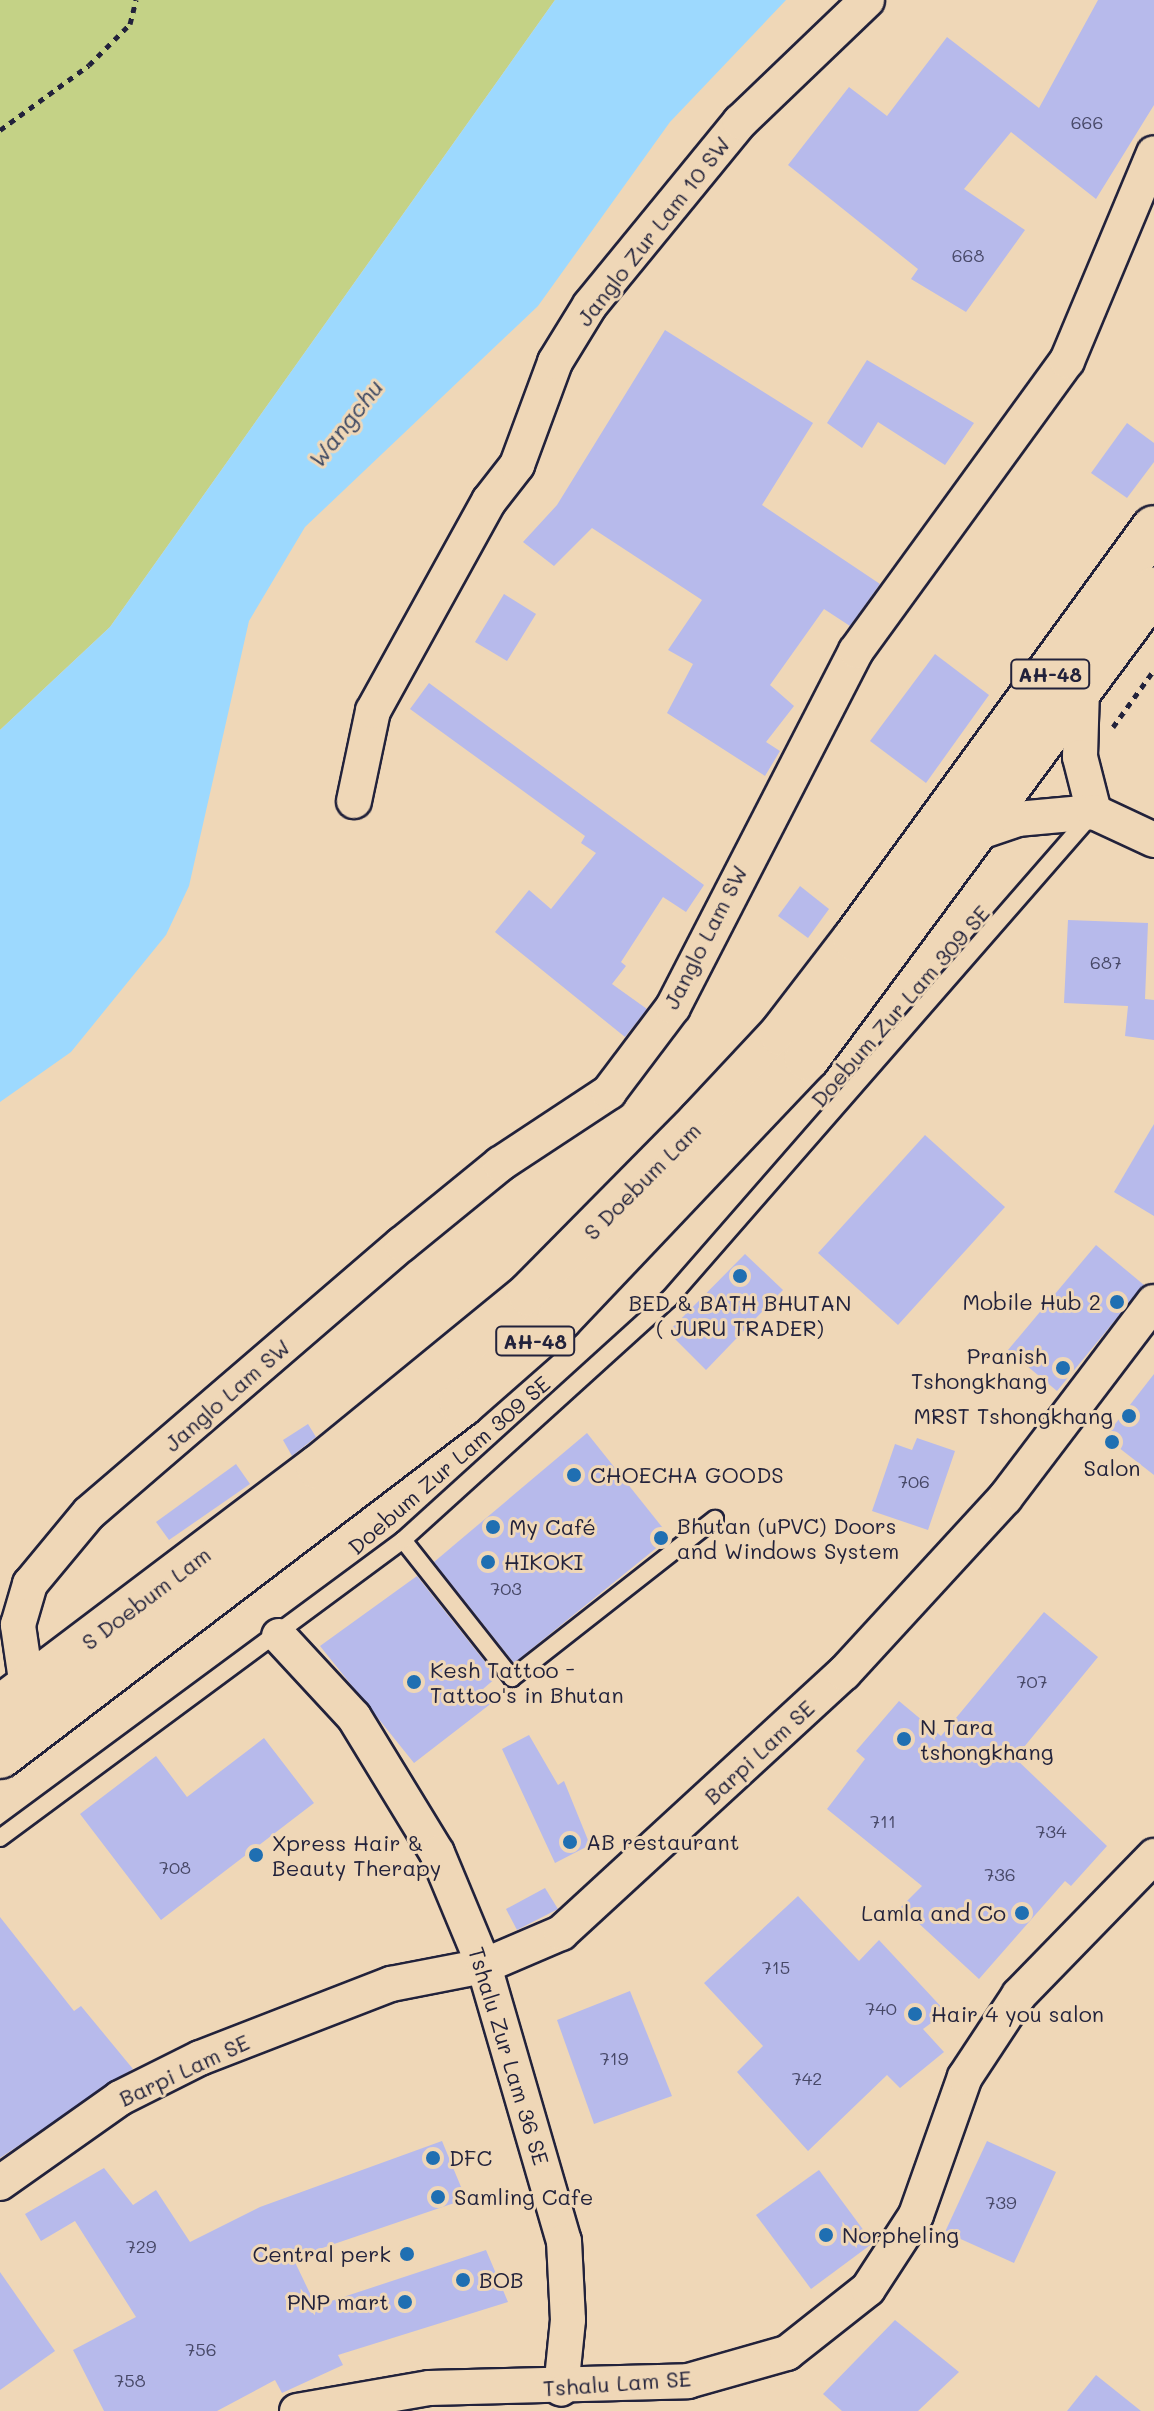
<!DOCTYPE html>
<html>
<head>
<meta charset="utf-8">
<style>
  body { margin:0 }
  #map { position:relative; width:1154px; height:2411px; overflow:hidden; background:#efd7b7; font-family:Mali,sans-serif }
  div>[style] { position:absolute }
  .green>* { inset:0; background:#c4d286 }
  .water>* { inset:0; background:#9dd9fe }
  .building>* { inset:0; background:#b7baeb }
  .path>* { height:5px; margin-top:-2.5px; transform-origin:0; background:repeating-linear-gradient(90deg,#22223b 0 6px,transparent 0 12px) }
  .roads { filter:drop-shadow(2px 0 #22223b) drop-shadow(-2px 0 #22223b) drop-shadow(0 2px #22223b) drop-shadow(0 -2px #22223b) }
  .service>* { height:16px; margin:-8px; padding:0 8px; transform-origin:8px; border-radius:8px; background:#efd7b7 }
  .minor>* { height:34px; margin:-17px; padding:0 17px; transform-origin:17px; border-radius:17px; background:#efd7b7 }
  .trunk>* { height:44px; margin:-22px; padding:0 22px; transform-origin:22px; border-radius:22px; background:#efd7b7 }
  .dots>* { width:22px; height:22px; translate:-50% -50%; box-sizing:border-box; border:4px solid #efd7b7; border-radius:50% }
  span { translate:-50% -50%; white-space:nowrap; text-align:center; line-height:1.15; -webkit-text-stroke:6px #efd7b7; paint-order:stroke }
  .number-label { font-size:18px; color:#474867 }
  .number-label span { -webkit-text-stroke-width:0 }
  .shield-label span { padding:2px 6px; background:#efd7b7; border:2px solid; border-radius:6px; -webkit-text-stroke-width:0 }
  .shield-label { font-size:20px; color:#22223b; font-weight:700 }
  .street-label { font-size:22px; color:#22223b }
  .poi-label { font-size:22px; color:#22223b }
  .right { translate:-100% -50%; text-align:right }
  .left { translate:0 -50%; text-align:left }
  .water-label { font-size:24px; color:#3b4762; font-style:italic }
</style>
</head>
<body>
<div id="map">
  <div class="green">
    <div style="clip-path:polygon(0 0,555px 0,110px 627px,0 730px)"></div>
  </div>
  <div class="water">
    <div style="clip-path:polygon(555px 0,786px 0,670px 122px,538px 306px,305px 527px,249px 621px,189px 886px,166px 935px,71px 1052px,0 1102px,0 730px,110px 627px)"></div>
  </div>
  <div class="building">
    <div style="clip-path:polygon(1098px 0,1154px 0,1154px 105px,1096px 199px,1011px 132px,964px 189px,1025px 230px,966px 312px,911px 279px,918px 269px,788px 165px,849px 87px,887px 116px,947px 37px,1039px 108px)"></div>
    <div style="clip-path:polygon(665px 330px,813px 423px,762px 505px,880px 584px,850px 626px,824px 609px,770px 685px,794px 706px,766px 742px,780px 751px,765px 776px,667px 713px,693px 664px,668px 650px,702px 600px,592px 528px,554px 566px,523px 542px,557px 505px)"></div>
    <div style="clip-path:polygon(867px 360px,974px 423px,945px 465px,878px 422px,862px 448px,827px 423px)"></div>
    <div style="clip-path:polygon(1127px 423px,1154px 443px,1154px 462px,1127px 498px,1091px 473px)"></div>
    <div style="clip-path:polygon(504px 594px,536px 614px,507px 661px,475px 642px)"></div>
    <div style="clip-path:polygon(935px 654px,989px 695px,926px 783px,870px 741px)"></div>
    <div style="clip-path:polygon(429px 683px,704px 885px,686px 912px,663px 897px,621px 962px,626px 966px,612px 984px,647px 1009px,625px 1037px,495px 932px,529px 890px,551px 909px,596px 853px,581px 843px,585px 836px,410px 709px)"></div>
    <div style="clip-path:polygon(800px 886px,829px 909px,808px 938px,778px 916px)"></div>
    <div style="clip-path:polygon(1068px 920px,1148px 923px,1145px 999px,1154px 1000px,1154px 1040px,1125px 1036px,1128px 1006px,1064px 1003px)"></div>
    <div style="clip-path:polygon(1154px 1124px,1154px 1216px,1114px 1192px)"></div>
    <div style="clip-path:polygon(925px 1135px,1005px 1207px,898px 1325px,818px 1253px)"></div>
    <div style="clip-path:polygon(1096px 1245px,1144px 1285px,1057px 1391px,1008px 1350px)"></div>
    <div style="clip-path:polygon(745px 1254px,783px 1290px,706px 1370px,668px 1332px)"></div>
    <div style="clip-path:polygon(1154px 1374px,1154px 1475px,1105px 1437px)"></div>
    <div style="clip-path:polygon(308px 1424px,316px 1437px,292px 1456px,283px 1440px)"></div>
    <div style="clip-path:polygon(587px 1433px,670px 1537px,514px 1663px,434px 1562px)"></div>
    <div style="clip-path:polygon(917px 1438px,955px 1451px,928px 1530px,872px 1511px,895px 1444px,912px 1450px)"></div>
    <div style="clip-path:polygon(236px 1464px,250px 1484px,169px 1540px,156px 1522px)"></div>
    <div style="clip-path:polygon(417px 1576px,497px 1677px,483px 1689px,493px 1702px,414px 1763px,320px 1646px)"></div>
    <div style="clip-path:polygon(1044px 1612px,1098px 1657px,1015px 1758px,1107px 1846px,1071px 1886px,1065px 1881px,979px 1979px,901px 1907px,922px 1886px,827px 1809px,865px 1759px,856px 1751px,899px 1701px,941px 1736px)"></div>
    <div style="clip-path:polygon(529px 1735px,558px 1785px,564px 1781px,590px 1845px,555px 1863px,502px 1749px)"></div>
    <div style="clip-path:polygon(264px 1738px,314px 1803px,161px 1920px,80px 1814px,156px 1756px,187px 1797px)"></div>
    <div style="clip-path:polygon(545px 1888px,558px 1909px,517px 1930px,506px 1909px)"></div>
    <div style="clip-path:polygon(798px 1896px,859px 1961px,879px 1940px,946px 2012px,923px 2029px,944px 2052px,900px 2088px,887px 2075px,808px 2151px,737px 2072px,763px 2046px,704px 1983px)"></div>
    <div style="clip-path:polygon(0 1917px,74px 2011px,81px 2006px,133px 2069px,0 2158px)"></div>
    <div style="clip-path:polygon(630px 1991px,672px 2096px,594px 2124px,557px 2020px)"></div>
    <div style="clip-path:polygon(442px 2141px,466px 2199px,293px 2258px,316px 2306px,486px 2250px,508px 2302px,338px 2355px,343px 2365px,282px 2393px,275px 2380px,217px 2411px,104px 2411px,73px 2350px,136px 2317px,75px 2221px,41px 2241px,25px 2214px,104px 2168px,133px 2205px,156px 2190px,190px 2242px,260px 2207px)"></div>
    <div style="clip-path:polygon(987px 2141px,1056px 2172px,1014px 2263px,945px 2232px)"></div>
    <div style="clip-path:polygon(819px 2170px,873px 2243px,811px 2289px,756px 2215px)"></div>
    <div style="clip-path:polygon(0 2272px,55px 2351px,0 2390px)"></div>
    <div style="clip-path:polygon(895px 2320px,959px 2372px,918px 2411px,842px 2411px,823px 2394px)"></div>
    <div style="clip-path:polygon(1096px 2375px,1141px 2411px,1067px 2411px)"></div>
  </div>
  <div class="path">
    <div style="left:0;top:130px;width:110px;rotate:-36.1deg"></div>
    <div style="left:89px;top:65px;width:58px;rotate:-45deg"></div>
    <div style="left:130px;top:24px;width:25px;rotate:-76deg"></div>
    <div style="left:1113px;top:727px;width:70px;rotate:-54.3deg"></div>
  </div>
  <div class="roads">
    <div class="service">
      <div style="left:403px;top:1540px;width:176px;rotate:51.7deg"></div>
      <div style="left:512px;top:1678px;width:258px;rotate:-38.1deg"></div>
      <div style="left:0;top:1838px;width:501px;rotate:-36.48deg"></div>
      <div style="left:403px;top:1540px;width:359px;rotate:-42.2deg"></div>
      <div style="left:669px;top:1299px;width:645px;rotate:-48.9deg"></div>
    </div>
    <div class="minor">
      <div style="left:1082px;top:689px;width:68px;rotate:91.7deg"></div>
      <div style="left:1080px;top:757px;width:57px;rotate:75.7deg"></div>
      <div style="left:354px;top:801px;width:92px;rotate:-78.1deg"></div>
      <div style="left:373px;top:711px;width:240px;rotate:-61.1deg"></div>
      <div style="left:489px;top:501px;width:46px;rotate:-52.1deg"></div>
      <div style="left:517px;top:465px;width:110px;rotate:-69.7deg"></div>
      <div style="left:555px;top:362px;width:67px;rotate:-58.4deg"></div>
      <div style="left:590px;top:305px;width:237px;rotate:-50.7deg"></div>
      <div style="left:740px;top:122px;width:176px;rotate:-43.8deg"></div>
      <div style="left:980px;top:832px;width:39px;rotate:-19deg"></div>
      <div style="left:1017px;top:819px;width:77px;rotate:-5.2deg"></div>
      <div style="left:1094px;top:812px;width:66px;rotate:25deg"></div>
      <div style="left:279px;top:1636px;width:110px;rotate:47.2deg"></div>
      <div style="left:354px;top:1717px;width:159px;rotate:58.6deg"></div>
      <div style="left:437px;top:1853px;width:122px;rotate:67.4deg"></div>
      <div style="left:484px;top:1966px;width:286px;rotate:73.8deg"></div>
      <div style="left:564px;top:2241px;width:79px;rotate:87.1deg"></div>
      <div style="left:568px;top:2320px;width:69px;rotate:95.8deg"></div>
      <div style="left:27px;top:1687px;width:63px;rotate:-98.3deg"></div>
      <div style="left:18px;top:1625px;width:43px;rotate:-73.7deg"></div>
      <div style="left:30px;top:1584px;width:92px;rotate:-50.3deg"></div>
      <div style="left:89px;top:1513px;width:413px;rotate:-40.7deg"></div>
      <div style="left:402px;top:1244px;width:127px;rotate:-39.2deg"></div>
      <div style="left:500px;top:1164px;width:131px;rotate:-33.4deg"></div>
      <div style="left:609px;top:1092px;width:106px;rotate:-53deg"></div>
      <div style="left:673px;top:1007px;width:400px;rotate:-62.8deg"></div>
      <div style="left:856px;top:651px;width:359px;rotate:-54deg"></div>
      <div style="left:1067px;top:361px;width:225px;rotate:-67.3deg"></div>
      <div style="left:0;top:2183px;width:147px;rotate:-35.3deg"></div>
      <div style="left:120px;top:2098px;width:89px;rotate:-26.6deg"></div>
      <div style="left:200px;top:2058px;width:205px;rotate:-21.2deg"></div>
      <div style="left:391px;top:1984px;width:95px;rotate:-11deg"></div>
      <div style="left:484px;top:1966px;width:84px;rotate:-23.2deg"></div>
      <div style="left:561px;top:1933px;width:384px;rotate:-42.6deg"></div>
      <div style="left:844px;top:1673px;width:238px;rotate:-47.4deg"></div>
      <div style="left:1005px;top:1498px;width:246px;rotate:-52.8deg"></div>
      <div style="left:297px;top:2411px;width:134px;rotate:-9.9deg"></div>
      <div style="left:429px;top:2388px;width:259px;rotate:-1.5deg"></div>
      <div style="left:688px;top:2381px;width:103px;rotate:-15.8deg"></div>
      <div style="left:787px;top:2353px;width:103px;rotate:-38.3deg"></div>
      <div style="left:868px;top:2289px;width:88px;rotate:-57deg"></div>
      <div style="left:916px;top:2215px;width:146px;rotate:-70.5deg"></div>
      <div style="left:965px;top:2077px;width:98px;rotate:-56.6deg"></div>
      <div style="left:1019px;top:1995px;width:194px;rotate:-45.8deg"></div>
    </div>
    <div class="trunk">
      <div style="left:0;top:1708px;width:400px;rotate:-37.1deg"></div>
      <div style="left:319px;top:1467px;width:273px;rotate:-39.3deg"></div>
      <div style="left:530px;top:1294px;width:242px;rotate:-45.3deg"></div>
      <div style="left:700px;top:1122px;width:120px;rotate:-47deg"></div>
      <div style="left:782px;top:1034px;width:120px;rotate:-52.5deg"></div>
      <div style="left:855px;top:939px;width:508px;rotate:-53.96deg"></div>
      <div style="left:0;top:1756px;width:581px;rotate:-37.3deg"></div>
      <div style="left:462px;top:1404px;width:130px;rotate:-41.3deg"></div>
      <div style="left:560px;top:1318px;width:359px;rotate:-46.5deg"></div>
      <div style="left:807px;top:1058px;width:583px;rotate:-53.5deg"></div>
    </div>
  </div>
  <div class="dots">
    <div style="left:740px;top:1276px;background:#1f6fb2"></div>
    <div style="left:1117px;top:1302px;background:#1f6fb2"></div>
    <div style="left:1063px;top:1368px;background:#1f6fb2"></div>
    <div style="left:1129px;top:1416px;background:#1f6fb2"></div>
    <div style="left:1112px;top:1442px;background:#1f6fb2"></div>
    <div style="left:574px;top:1475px;background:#1f6fb2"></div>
    <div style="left:493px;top:1527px;background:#1f6fb2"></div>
    <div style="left:661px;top:1538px;background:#1f6fb2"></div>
    <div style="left:488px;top:1562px;background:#1f6fb2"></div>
    <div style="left:414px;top:1682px;background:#1f6fb2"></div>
    <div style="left:904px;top:1739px;background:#1f6fb2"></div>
    <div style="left:570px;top:1842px;background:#1f6fb2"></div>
    <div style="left:256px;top:1855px;background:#1f6fb2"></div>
    <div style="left:1022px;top:1913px;background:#1f6fb2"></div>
    <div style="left:915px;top:2014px;background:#1f6fb2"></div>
    <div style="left:433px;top:2158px;background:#1f6fb2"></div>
    <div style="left:438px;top:2197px;background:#1f6fb2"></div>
    <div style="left:826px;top:2235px;background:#1f6fb2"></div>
    <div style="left:407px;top:2254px;background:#1f6fb2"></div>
    <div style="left:463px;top:2280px;background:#1f6fb2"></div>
    <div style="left:405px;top:2302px;background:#1f6fb2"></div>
  </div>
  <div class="number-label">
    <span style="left:1087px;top:122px">666</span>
    <span style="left:968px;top:255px">668</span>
    <span style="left:1106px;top:962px">687</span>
    <span style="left:914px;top:1481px">706</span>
    <span style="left:506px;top:1588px">703</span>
    <span style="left:1032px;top:1681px">707</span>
    <span style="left:883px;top:1821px">711</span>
    <span style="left:1051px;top:1831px">734</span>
    <span style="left:175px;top:1867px">708</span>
    <span style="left:1000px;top:1874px">736</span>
    <span style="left:776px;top:1967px">715</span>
    <span style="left:881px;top:2008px">740</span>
    <span style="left:614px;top:2058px">719</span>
    <span style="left:807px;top:2078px">742</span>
    <span style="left:1001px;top:2202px">739</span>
    <span style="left:141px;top:2246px">729</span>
    <span style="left:201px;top:2349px">756</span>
    <span style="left:130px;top:2380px">758</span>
  </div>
  <div class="shield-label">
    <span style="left:1050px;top:674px">AH-48</span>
    <span style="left:535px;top:1341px">AH-48</span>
  </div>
  <div class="street-label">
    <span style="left:653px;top:231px;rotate:-52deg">Janglo Zur Lam 10 SW</span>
    <span style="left:705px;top:937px;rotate:-63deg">Janglo Lam SW</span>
    <span style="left:900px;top:1006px;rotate:-49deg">Doebum Zur Lam 309 SE</span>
    <span style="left:642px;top:1181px;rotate:-45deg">S Doebum Lam</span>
    <span style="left:227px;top:1395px;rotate:-41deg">Janglo Lam SW</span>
    <span style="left:449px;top:1465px;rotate:-41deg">Doebum Zur Lam 309 SE</span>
    <span style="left:146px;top:1598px;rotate:-37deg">S Doebum Lam</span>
    <span style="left:759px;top:1752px;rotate:-43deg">Barpi Lam SE</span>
    <span style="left:509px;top:2056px;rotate:73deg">Tshalu Zur Lam 36 SE</span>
    <span style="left:184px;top:2070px;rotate:-25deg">Barpi Lam SE</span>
    <span style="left:617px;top:2383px;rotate:-4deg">Tshalu Lam SE</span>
  </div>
  <div class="poi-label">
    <span style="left:740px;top:1315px">BED &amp; BATH BHUTAN<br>( JURU TRADER)</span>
    <span class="right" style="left:1101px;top:1302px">Mobile Hub 2</span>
    <span class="right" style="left:1047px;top:1368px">Pranish<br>Tshongkhang</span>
    <span class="right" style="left:1113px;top:1416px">MRST Tshongkhang</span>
    <span style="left:1112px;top:1468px">Salon</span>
    <span class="left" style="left:590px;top:1475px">CHOECHA GOODS</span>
    <span class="left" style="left:677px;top:1538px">Bhutan (uPVC) Doors<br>and Windows System</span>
    <span class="left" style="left:509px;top:1527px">My Café</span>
    <span class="left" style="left:504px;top:1562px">HIKOKI</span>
    <span class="left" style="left:430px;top:1682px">Kesh Tattoo -<br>Tattoo's in Bhutan</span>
    <span class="left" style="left:920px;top:1739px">N Tara<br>tshongkhang</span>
    <span class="left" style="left:272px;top:1855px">Xpress Hair &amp;<br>Beauty Therapy</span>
    <span class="left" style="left:586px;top:1842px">AB restaurant</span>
    <span class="right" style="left:1006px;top:1913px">Lamla and Co</span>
    <span class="left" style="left:931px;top:2014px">Hair 4 you salon</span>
    <span class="left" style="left:449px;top:2158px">DFC</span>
    <span class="left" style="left:454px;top:2197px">Samling Cafe</span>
    <span class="left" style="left:842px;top:2235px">Norpheling</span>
    <span class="right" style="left:391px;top:2254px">Central perk</span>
    <span class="left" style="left:479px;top:2280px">BOB</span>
    <span class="right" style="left:389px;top:2302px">PNP mart</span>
  </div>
  <div class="water-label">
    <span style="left:345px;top:423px;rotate:-52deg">Wangchu</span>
  </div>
</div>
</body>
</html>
